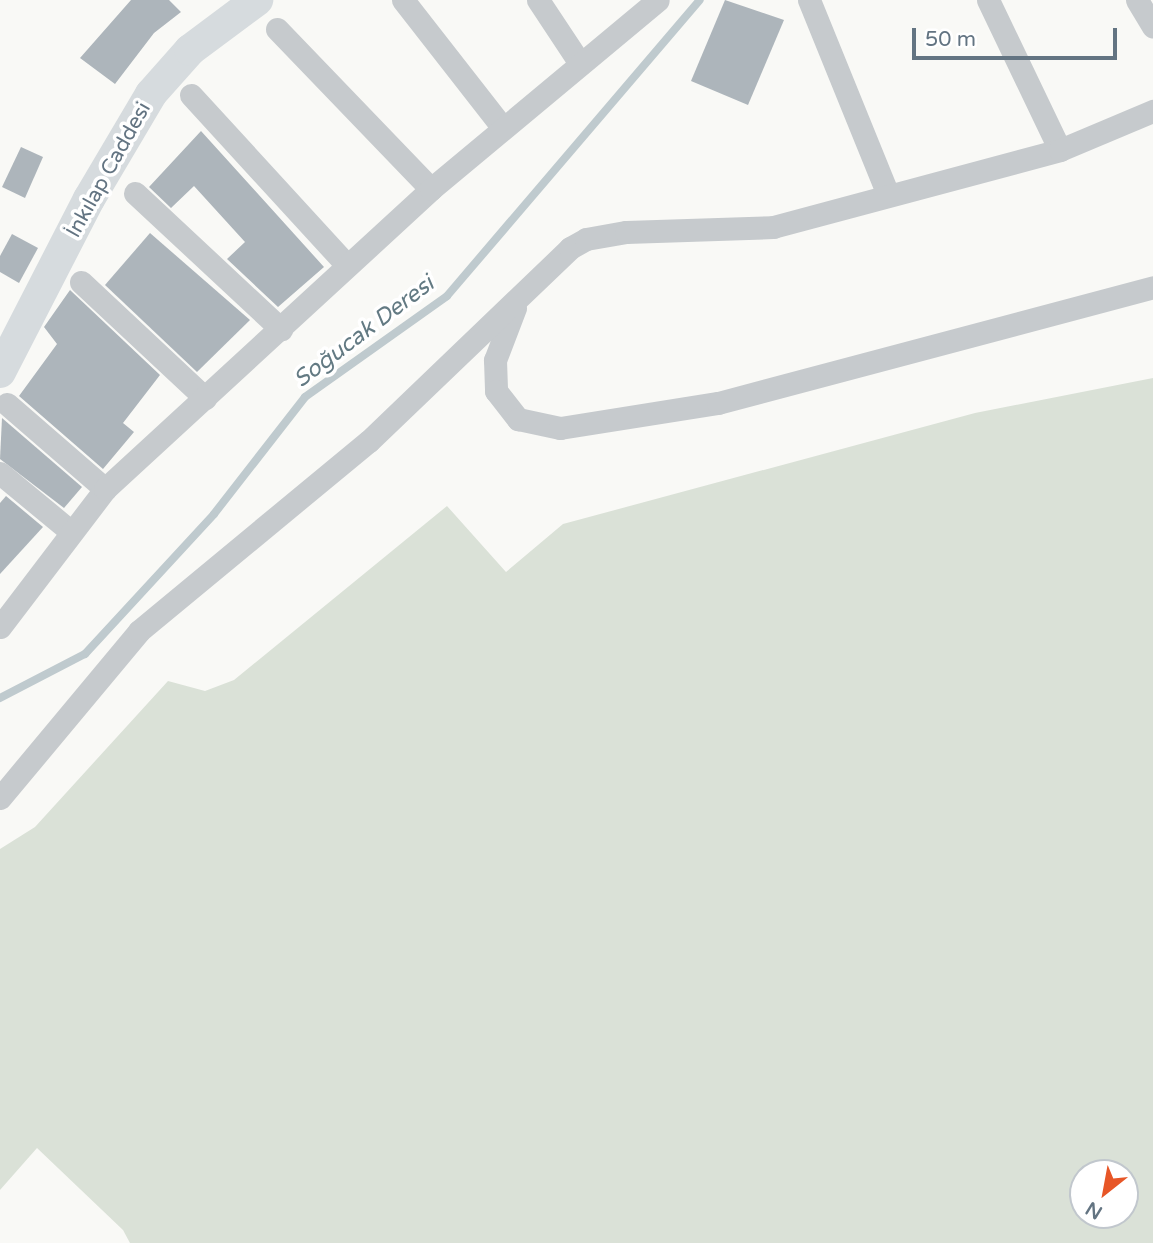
<!DOCTYPE html>
<html>
<head>
<meta charset="utf-8">
<style>
  body { margin:0 }
  #map { position:relative; width:1153px; height:1243px; overflow:hidden; background:#f9f9f6; font-family:"Varela Round",sans-serif }
  div>[style] { position:absolute }
  .green>* { inset:0; background:#dae1d7 }
  .stream>* { height:8px; margin:-4px; padding:0 4px; transform-origin:4px; border-radius:4px; background:#bfcace }
  .building>* { inset:0; background:#adb5bb }
  .street>* { height:23px; margin:-11.5px; padding:0 11.5px; transform-origin:11.5px; border-radius:11.5px; background:#c6cacd }
  .secondary>* { height:32px; margin:-16px; padding:0 16px; transform-origin:16px; border-radius:16px; background:#d6dbde }
  span { translate:-50% -50%; white-space:nowrap; text-align:center; line-height:1.15; -webkit-text-stroke:7px #fff; paint-order:stroke }
  .street-label { font-size:21px; color:#637482 }
  .water-label { font-size:23px; color:#637a83; font-style:italic }
  .north { position:absolute; left:1069px; top:1159px; width:70px; height:70px; box-sizing:border-box; background:#fff; border:2px solid #c1c7cd; border-radius:50%; rotate:211deg; font-size:19px; font-weight:700; line-height:28px; text-align:center; color:#637482 }
  .north::after { content:''; display:block; margin:auto; width:24px; height:32px; background:#e75627; clip-path:polygon(50% 0,100% 100%,50% 72%,0 100%) }
  .scale { position:absolute; left:912px; top:28px; width:205px; height:32px; box-sizing:border-box; border:4px solid #637482; border-top:0; padding-left:9px; font-size:21px; line-height:24px; white-space:nowrap; color:#637482; -webkit-text-stroke:5px #fff; paint-order:stroke }
</style>
</head>
<body>
<div id="map">
  <div class="green">
    <div style="clip-path:polygon(evenodd,1153px 378px,1153px 1243px,130px 1243px,123px 1230px,37px 1148px,0 1190px,0 849px,35px 827px,168px 681px,205px 691px,234px 680px,447px 506px,506px 572px,563px 524px,975px 413px,1153px 378px,1125px 1173px,1125px 1215px,1083px 1215px,1083px 1173px,1125px 1173px)"></div>
  </div>
  <div class="stream">
    <div style="left:0;top:698px;width:96px;rotate:-27.4deg"></div>
    <div style="left:85px;top:654px;width:190px;rotate:-47.3deg"></div>
    <div style="left:214px;top:514px;width:148px;rotate:-52.1deg"></div>
    <div style="left:305px;top:397px;width:174px;rotate:-35.4deg"></div>
    <div style="left:447px;top:296px;width:389px;rotate:-49.5deg"></div>
  </div>
  <div class="building">
    <div style="clip-path:polygon(131px 0,169px 0,181px 12px,154px 33px,115px 84px,80px 58px)"></div>
    <div style="clip-path:polygon(725px 0,784px 20px,748px 105px,691px 81px)"></div>
    <div style="clip-path:polygon(201px 131px,324px 267px,278px 307px,227px 259px,245px 242px,194px 186px,171px 208px,149px 187px)"></div>
    <div style="clip-path:polygon(21px 147px,43px 157px,25px 198px,2px 187px)"></div>
    <div style="clip-path:polygon(150px 233px,250px 320px,197px 372px,105px 285px)"></div>
    <div style="clip-path:polygon(12px 234px,38px 248px,19px 283px,0 272px,0 256px)"></div>
    <div style="clip-path:polygon(70px 290px,160px 375px,123px 423px,134px 432px,103px 469px,19px 396px,57px 344px,44px 327px)"></div>
    <div style="clip-path:polygon(2px 418px,82px 487px,64px 508px,0 459px)"></div>
    <div style="clip-path:polygon(6px 496px,43px 527px,0 574px,0 503px)"></div>
  </div>
  <div class="street">
    <div style="left:403px;top:0;width:162px;rotate:52deg"></div>
    <div style="left:538px;top:0;width:74px;rotate:56.5deg"></div>
    <div style="left:809px;top:0;width:210px;rotate:67.9deg"></div>
    <div style="left:988px;top:0;width:166px;rotate:64.4deg"></div>
    <div style="left:1137px;top:0;width:31px;rotate:59deg"></div>
    <div style="left:277px;top:29px;width:222px;rotate:46.1deg"></div>
    <div style="left:191px;top:95px;width:231px;rotate:47.5deg"></div>
    <div style="left:135px;top:193px;width:200px;rotate:43deg"></div>
    <div style="left:81px;top:282px;width:170px;rotate:43.1deg"></div>
    <div style="left:515px;top:308px;width:56px;rotate:111deg"></div>
    <div style="left:495px;top:360px;width:31px;rotate:88deg"></div>
    <div style="left:496px;top:391px;width:36px;rotate:52deg"></div>
    <div style="left:518px;top:419px;width:43px;rotate:12.1deg"></div>
    <div style="left:560px;top:428px;width:160px;rotate:-9deg"></div>
    <div style="left:718px;top:403px;width:450px;rotate:-14.9deg"></div>
    <div style="left:7px;top:404px;width:130px;rotate:40.9deg"></div>
    <div style="left:0;top:473px;width:91px;rotate:39.6deg"></div>
    <div style="left:0;top:627px;width:173px;rotate:-52.7deg"></div>
    <div style="left:105px;top:489px;width:443px;rotate:-42.6deg"></div>
    <div style="left:431px;top:189px;width:295px;rotate:-39.8deg"></div>
    <div style="left:0;top:798px;width:217px;rotate:-50.2deg"></div>
    <div style="left:139px;top:631px;width:298px;rotate:-39.6deg"></div>
    <div style="left:369px;top:441px;width:279px;rotate:-43.8deg"></div>
    <div style="left:570px;top:248px;width:18px;rotate:-29deg"></div>
    <div style="left:586px;top:239px;width:41px;rotate:-9.9deg"></div>
    <div style="left:626px;top:232px;width:147px;rotate:-1.9deg"></div>
    <div style="left:773px;top:227px;width:297px;rotate:-15deg"></div>
    <div style="left:1060px;top:150px;width:101px;rotate:-22.8deg"></div>
  </div>
  <div class="secondary">
    <div style="left:0;top:372px;width:195px;rotate:-62.8deg"></div>
    <div style="left:89px;top:199px;width:122px;rotate:-59.4deg"></div>
    <div style="left:151px;top:94px;width:59px;rotate:-48.4deg"></div>
    <div style="left:190px;top:50px;width:84px;rotate:-36.7deg"></div>
  </div>
  <div class="street-label">
    <span style="left:109px;top:170px;rotate:-61deg">İnkılap Caddesi</span>
  </div>
  <div class="water-label">
    <span style="left:364px;top:332px;rotate:-37deg">Soğucak Deresi</span>
  </div>
  <div class="north">N</div>
  <div class="scale">50 m</div>
</div>
</body>
</html>
